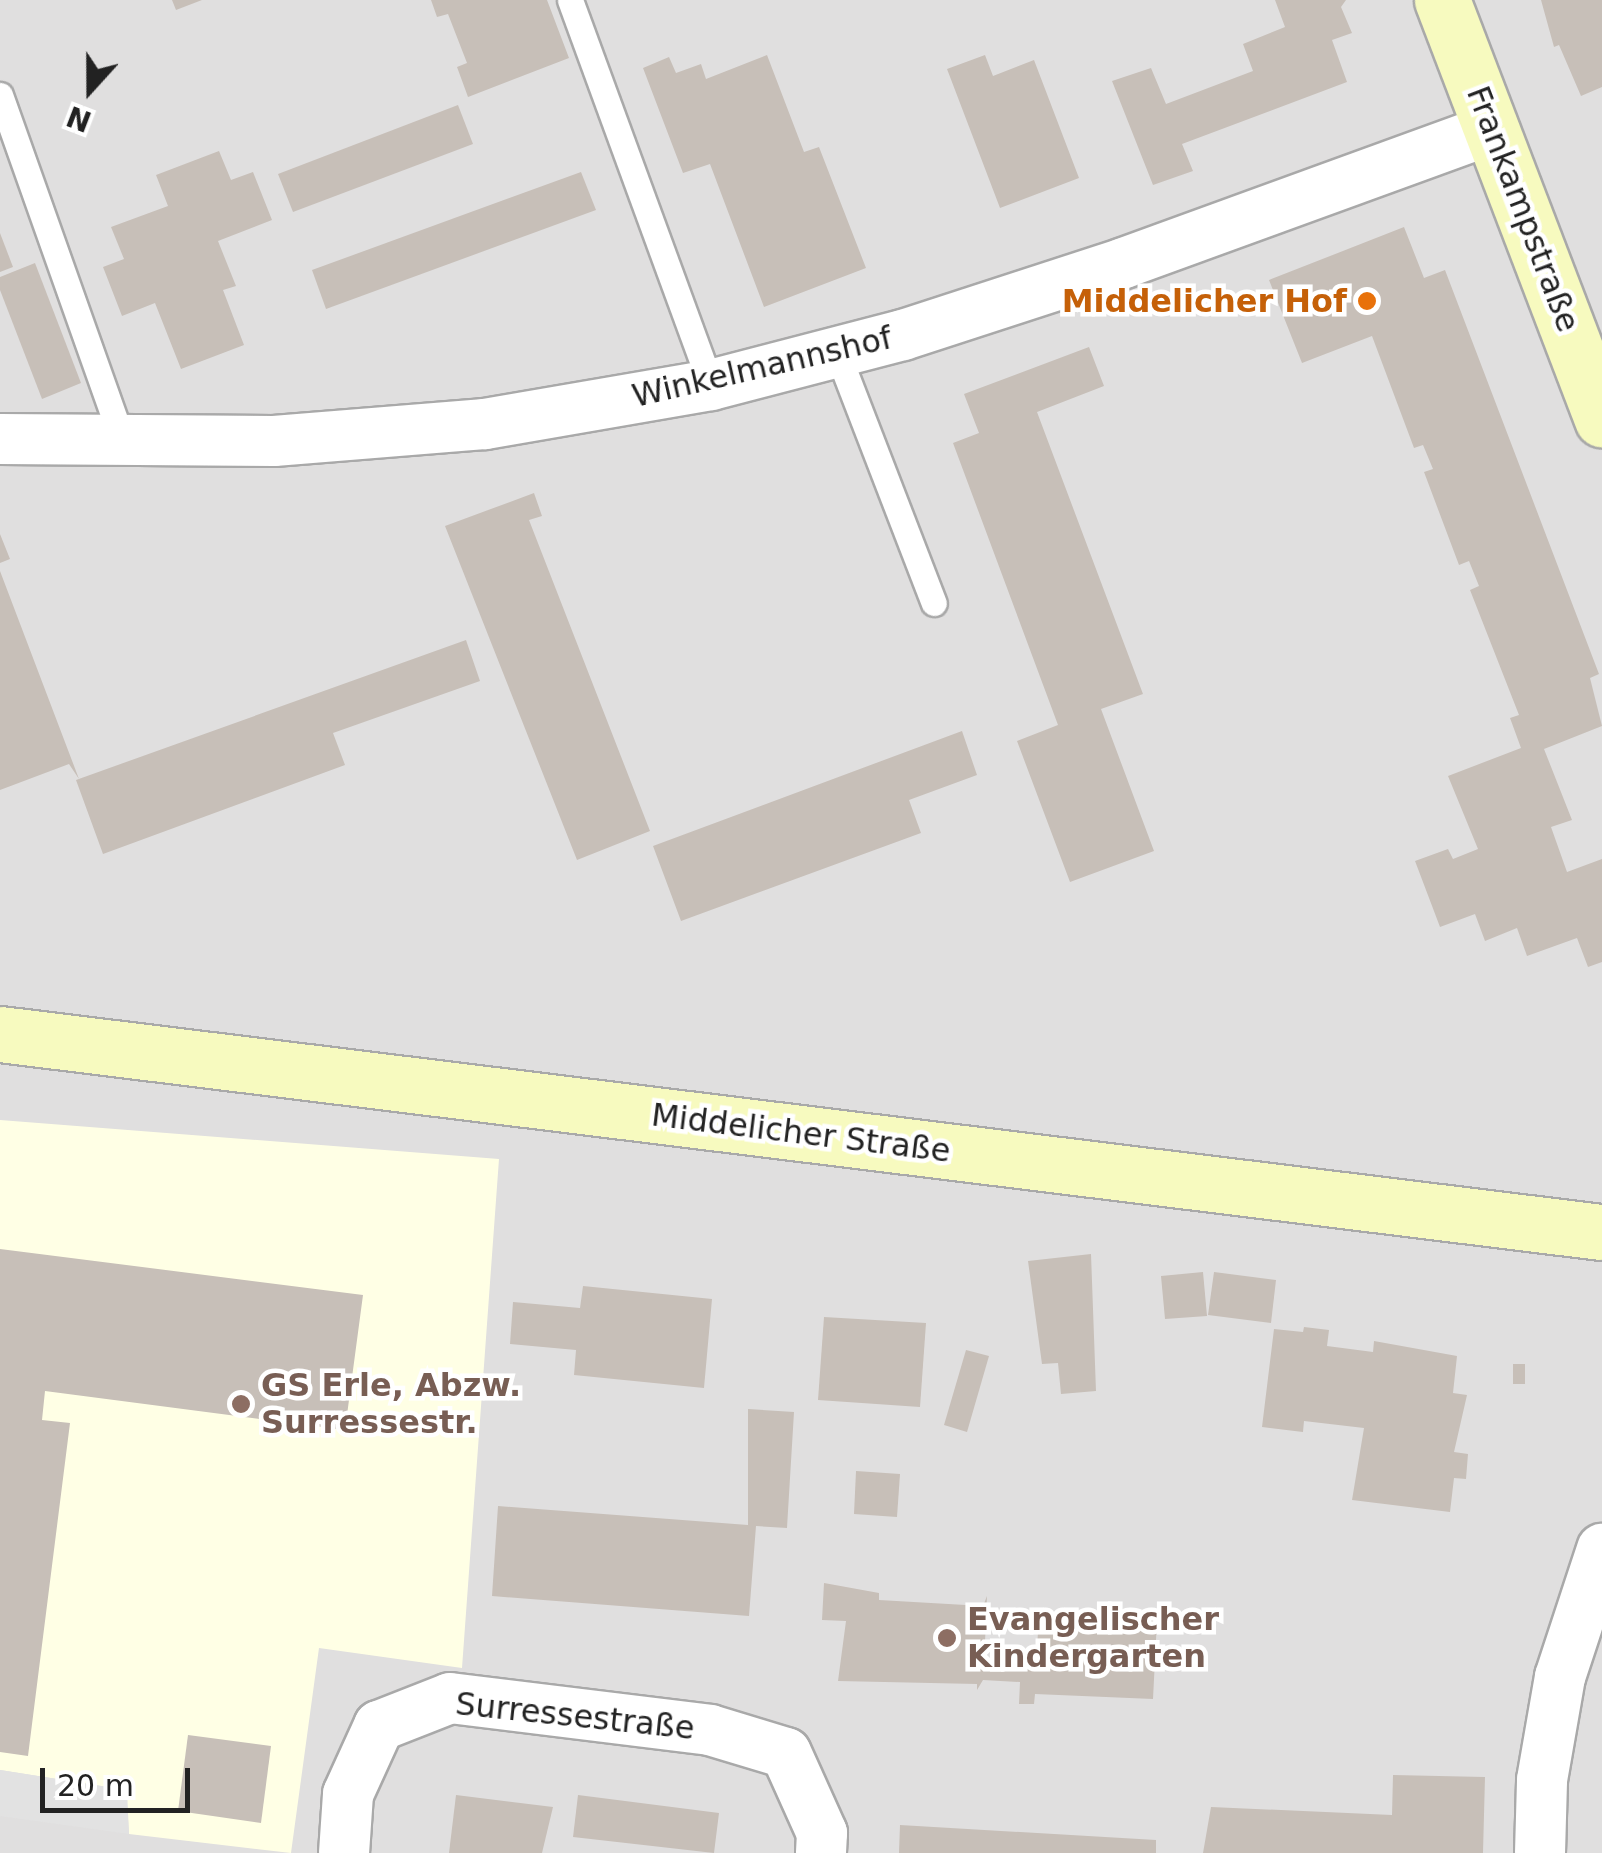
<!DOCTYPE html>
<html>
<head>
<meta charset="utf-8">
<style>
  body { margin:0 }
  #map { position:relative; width:1602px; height:1853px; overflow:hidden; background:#f2efe9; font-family:"DejaVu Sans",sans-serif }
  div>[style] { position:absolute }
  .residential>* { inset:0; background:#e0dfdf }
  .education>* { inset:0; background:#ffffe5 }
  .parking>* { inset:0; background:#e2e2e2 }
  .building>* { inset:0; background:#c7bfb8 }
  .roads { filter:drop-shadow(2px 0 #a9a9a9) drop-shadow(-2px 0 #a9a9a9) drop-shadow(0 2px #a9a9a9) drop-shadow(0 -2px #a9a9a9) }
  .lane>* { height:25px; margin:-12.5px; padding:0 12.5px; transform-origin:12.5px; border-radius:12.5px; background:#fff }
  .street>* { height:50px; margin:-25px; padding:0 25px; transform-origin:25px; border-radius:25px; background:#fff }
  .secondary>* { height:55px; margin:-27.5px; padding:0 27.5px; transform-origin:27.5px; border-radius:27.5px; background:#f7fabf }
  .dots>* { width:28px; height:28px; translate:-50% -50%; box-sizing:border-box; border:5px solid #fff; border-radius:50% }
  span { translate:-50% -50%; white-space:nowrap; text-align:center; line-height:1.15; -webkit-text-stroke:9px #fff; paint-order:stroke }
  .street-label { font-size:32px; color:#222 }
  .food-label { font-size:32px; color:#c56008; font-weight:700 }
  .right { translate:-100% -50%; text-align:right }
  .education-label { font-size:32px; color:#785e54; font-weight:700 }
  .left { translate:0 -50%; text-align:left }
  .north { position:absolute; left:40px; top:40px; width:100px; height:100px; -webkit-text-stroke:8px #fff; paint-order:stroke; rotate:201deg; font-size:28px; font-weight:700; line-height:40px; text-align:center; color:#222 }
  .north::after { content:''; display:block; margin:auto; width:35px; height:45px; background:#222; clip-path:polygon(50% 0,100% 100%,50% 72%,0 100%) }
  .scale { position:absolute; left:40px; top:1768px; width:150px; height:45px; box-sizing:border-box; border:5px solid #222; border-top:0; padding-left:12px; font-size:30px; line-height:35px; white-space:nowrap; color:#222; -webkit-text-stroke:8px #fff; paint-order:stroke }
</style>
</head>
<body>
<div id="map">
  <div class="residential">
    <div style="clip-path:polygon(0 0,1602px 0,1602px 1853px,0 1853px)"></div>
  </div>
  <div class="education">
    <div style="clip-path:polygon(0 1120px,499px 1159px,462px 1668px,319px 1648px,291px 1853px,129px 1834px,126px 1790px,0 1770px)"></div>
  </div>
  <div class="parking">
    <div style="clip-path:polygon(0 1770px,127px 1790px,129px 1834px,0 1816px)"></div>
  </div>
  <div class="building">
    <div style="clip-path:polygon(172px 0,202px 0,176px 10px)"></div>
    <div style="clip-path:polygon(431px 0,547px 0,569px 58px,468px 97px,457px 67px,467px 63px,448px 14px,437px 17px)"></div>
    <div style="clip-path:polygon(1275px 0,1346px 0,1341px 7px,1352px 33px,1332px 40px,1347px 82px,1182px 144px,1193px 171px,1153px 185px,1112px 81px,1151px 68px,1166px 104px,1253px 71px,1243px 44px,1285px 27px)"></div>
    <div style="clip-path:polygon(1541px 0,1602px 0,1602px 87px,1581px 96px,1559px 45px,1554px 47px)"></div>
    <div style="clip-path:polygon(767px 55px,804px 152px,819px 147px,866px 268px,764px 307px,710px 164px,683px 173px,643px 68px,669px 57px,676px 73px,701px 64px,706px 79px)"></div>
    <div style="clip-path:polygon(985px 55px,993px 76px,1034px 60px,1079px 178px,1000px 208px,947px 69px)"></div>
    <div style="clip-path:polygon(458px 105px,473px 144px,293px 212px,278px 174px)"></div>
    <div style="clip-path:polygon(219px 151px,231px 180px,253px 172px,272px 220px,218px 241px,236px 286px,223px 290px,244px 345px,181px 369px,155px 303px,122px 316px,103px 267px,124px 259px,111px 227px,168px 206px,156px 175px)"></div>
    <div style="clip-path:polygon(581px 172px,596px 210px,326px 309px,312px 270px)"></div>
    <div style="clip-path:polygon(1404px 227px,1424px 278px,1445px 270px,1599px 674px,1590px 678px,1602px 726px,1544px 749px,1572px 820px,1551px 827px,1567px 872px,1602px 859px,1602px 962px,1588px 967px,1577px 938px,1527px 956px,1517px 928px,1485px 941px,1475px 914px,1440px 927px,1415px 861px,1448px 849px,1453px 859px,1478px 849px,1448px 776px,1521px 748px,1510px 718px,1519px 715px,1470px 590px,1479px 586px,1469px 561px,1459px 565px,1424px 472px,1433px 469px,1423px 445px,1414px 448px,1372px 336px,1302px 363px,1269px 280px)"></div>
    <div style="clip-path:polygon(0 233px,13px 267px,0 272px)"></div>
    <div style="clip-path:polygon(35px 263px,81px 383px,42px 399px,0 290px,0 277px)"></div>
    <div style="clip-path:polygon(1089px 347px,1104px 386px,1037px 412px,1143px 694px,1101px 709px,1154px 851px,1070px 882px,1017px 741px,1058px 725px,953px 443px,979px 433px,964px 394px)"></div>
    <div style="clip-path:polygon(534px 493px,542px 516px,529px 520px,650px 831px,577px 860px,445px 526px)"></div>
    <div style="clip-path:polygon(0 534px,10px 559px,0 563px)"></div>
    <div style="clip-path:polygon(0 571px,79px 779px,69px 764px,0 790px)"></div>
    <div style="clip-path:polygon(466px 640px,480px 681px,333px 733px,345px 765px,103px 854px,76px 780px)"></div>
    <div style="clip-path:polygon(962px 731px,977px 775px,909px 800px,921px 833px,681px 921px,653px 846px)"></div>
    <div style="clip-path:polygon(0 1249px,363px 1295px,345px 1430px,45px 1391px,42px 1420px,70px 1423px,28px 1756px,0 1752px)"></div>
    <div style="clip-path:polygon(1091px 1254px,1096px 1391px,1061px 1394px,1058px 1363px,1042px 1364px,1028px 1261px)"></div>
    <div style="clip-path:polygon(1203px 1272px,1207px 1316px,1165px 1319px,1161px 1276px)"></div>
    <div style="clip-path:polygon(1214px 1272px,1276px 1280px,1271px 1323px,1208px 1315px)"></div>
    <div style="clip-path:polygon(583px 1286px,712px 1299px,704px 1388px,574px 1375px,576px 1350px,510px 1344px,513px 1302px,580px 1308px)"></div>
    <div style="clip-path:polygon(824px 1317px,926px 1323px,920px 1407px,818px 1400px)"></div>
    <div style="clip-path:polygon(1304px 1327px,1329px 1330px,1327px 1346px,1373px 1352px,1374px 1341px,1457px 1356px,1453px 1393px,1467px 1395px,1454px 1452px,1468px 1454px,1466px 1479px,1454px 1478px,1450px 1512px,1352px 1500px,1364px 1428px,1304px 1421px,1303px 1432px,1262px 1427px,1274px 1329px,1303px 1332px)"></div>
    <div style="clip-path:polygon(966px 1350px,989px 1356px,967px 1432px,944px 1425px)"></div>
    <div style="clip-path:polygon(1513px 1364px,1525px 1364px,1525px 1384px,1513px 1384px)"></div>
    <div style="clip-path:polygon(748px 1409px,794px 1412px,787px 1528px,756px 1526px,749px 1616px,492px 1596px,498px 1506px,748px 1525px)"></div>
    <div style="clip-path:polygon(856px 1471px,900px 1474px,897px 1517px,854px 1514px)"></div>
    <div style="clip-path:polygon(824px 1583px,879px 1593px,879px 1600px,983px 1606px,987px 1596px,984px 1665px,1036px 1667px,1039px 1614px,1157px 1620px,1153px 1699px,1035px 1694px,1034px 1704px,1019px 1704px,1020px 1682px,983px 1680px,977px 1690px,977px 1684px,838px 1681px,846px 1621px,822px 1620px)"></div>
    <div style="clip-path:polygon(188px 1735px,271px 1746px,261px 1823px,178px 1811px)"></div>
    <div style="clip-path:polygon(1393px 1775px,1485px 1777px,1483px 1853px,1203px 1853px,1211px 1807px,1392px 1815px)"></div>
    <div style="clip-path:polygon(456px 1795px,553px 1807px,542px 1853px,449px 1853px)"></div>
    <div style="clip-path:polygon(578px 1795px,719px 1813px,714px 1853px,573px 1837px)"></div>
    <div style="clip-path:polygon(900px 1825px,1156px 1840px,1156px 1853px,899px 1853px)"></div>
  </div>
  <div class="roads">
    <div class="lane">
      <div style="left:570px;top:0;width:410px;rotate:69.9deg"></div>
      <div style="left:0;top:95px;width:366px;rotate:70.5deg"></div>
      <div style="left:837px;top:352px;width:269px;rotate:68.9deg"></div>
    </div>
    <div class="street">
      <div style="left:0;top:439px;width:274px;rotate:0.4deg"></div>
      <div style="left:274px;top:441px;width:212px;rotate:-4.6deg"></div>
      <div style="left:485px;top:424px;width:229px;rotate:-9.8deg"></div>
      <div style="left:711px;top:385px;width:198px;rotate:-14.6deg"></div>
      <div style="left:903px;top:335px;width:232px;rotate:-18deg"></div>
      <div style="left:1124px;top:263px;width:393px;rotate:-20deg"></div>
      <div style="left:344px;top:1853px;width:59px;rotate:-86.1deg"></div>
      <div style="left:348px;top:1794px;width:75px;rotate:-65.5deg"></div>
      <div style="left:379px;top:1726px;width:76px;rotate:-21.5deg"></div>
      <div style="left:450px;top:1698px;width:262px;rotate:7deg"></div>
      <div style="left:710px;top:1730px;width:79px;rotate:16.8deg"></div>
      <div style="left:786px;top:1753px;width:88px;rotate:65.8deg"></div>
      <div style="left:822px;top:1833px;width:20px;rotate:93deg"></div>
      <div style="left:1540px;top:1853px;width:73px;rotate:-88.4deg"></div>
      <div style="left:1542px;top:1780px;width:105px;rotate:-80.1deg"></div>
      <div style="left:1560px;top:1677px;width:135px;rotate:-71.8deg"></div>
    </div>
    <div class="secondary">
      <div style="left:1442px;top:0;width:449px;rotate:69.1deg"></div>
      <div style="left:0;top:1034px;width:1614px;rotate:7.05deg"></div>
    </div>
  </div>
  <div class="dots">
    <div style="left:1367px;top:301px;background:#e8710a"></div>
    <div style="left:241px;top:1404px;background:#8d6e63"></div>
    <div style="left:947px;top:1638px;background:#8d6e63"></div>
  </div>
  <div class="street-label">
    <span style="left:1523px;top:209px;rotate:69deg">Frankampstraße</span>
    <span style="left:762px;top:367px;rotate:-13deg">Winkelmannshof</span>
    <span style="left:801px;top:1133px;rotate:7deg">Middelicher Straße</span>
    <span style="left:575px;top:1716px;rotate:6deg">Surressestraße</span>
  </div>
  <div class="food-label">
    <span class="right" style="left:1347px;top:301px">Middelicher Hof</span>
  </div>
  <div class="education-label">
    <span class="left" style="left:261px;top:1404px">GS Erle, Abzw.<br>Surressestr.</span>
    <span class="left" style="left:967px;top:1638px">Evangelischer<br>Kindergarten</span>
  </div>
  <div class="north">N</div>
  <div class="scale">20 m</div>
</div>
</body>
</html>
